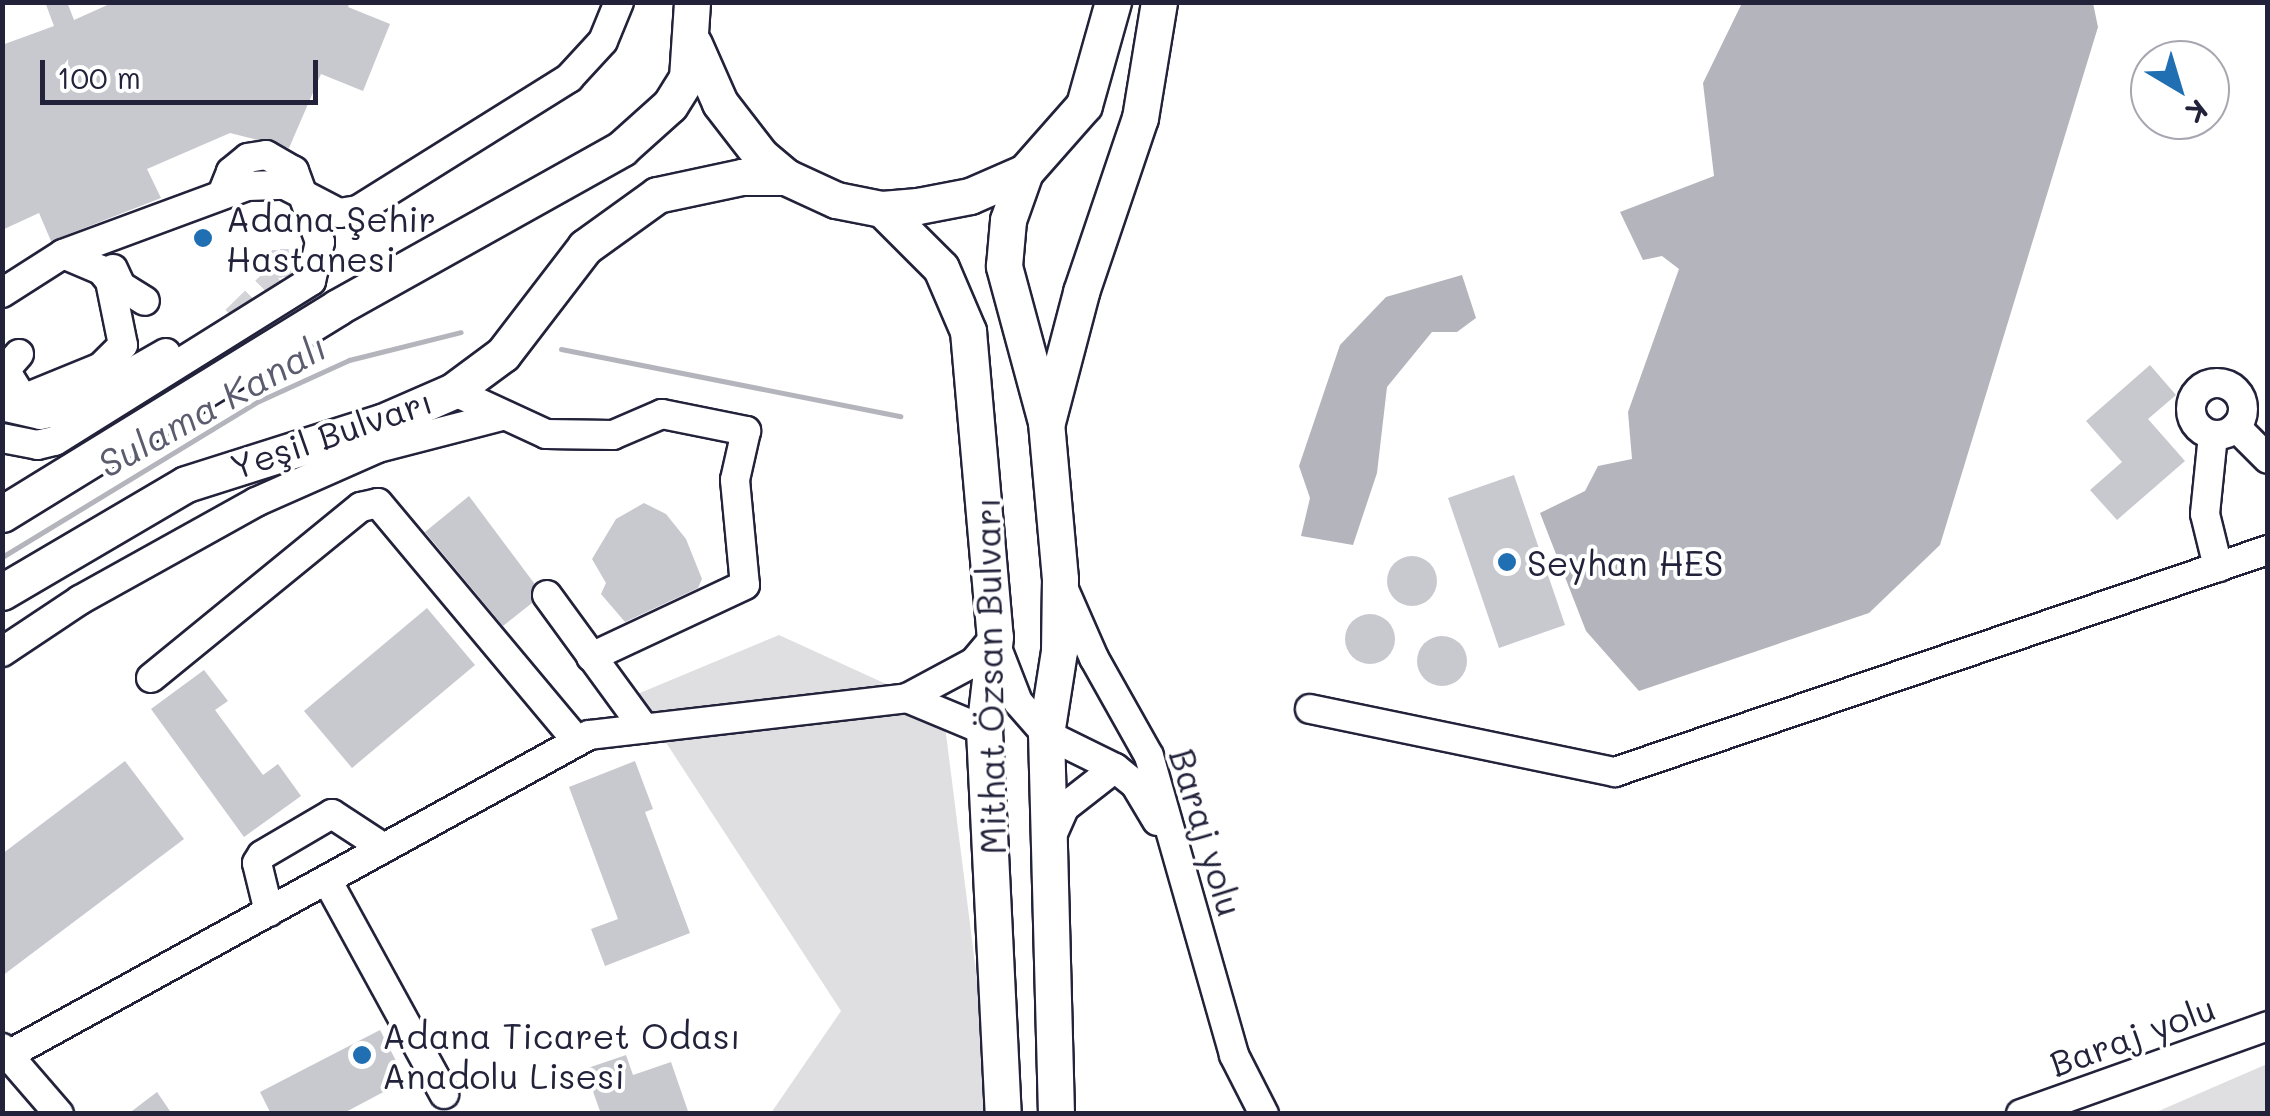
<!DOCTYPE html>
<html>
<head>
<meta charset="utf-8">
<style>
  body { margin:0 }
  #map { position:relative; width:2270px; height:1116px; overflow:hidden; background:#fff; font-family:Mali,sans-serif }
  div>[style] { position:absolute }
  .green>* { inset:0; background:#dfdfe2 }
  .water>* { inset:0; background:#b4b4bc }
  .stream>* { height:5px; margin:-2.5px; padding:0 2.5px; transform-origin:2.5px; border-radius:2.5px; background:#b4b4bc }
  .building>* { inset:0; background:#c8c8cf }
  .round { border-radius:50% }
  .minor-tunnel>* { height:28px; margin-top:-14px; transform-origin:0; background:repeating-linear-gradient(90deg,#d3d3d8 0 28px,transparent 0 42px) }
  .roads { filter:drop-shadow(2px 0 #22223b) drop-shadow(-2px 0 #22223b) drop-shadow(0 2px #22223b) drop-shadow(0 -2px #22223b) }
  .minor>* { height:28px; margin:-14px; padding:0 14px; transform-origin:14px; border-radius:14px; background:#fff }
  .minor>.ring { margin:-14px; padding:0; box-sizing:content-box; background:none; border:28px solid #fff; border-radius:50% }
  .major>* { height:35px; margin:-17.5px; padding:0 17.5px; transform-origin:17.5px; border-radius:17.5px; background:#fff }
  .dots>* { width:28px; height:28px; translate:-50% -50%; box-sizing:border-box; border:5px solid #fff; border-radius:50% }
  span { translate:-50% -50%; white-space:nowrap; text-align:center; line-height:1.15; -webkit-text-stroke:8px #fff; paint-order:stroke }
  .poi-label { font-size:35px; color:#22223b }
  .left { translate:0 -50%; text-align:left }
  .street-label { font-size:35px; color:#22223b }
  .water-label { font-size:38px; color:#5c5c6f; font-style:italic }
  .frame { position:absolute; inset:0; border:5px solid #22223b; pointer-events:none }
  .north { position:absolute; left:2130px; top:40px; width:100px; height:100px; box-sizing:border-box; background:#fff; border:2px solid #a7a7b1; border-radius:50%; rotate:142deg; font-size:28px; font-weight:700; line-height:40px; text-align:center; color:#22223b }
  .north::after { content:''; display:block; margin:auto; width:35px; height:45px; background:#1f6fb2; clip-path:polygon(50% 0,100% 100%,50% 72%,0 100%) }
  .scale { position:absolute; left:40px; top:60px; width:278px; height:45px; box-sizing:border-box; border:5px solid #22223b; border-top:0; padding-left:12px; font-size:30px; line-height:35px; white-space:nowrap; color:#22223b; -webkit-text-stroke:8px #fff; paint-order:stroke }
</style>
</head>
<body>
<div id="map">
  <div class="green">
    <div style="clip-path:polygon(779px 635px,943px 710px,985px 1043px,987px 1113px,771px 1113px,841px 1011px,635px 695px)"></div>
    <div style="clip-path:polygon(2267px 1064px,2267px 1113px,2154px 1113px)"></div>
  </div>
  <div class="water">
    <div style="clip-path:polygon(1742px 3px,2093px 3px,2098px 27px,1940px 545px,1869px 613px,1639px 691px,1586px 631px,1540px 513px,1585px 491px,1598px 466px,1632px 459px,1628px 412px,1679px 269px,1662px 256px,1643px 260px,1620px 212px,1714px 176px,1703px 83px)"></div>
    <div style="clip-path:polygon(1462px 275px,1476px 318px,1457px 332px,1432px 332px,1387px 387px,1377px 473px,1353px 545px,1301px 536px,1310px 498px,1299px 466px,1340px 345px,1386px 297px)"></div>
  </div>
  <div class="stream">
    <div style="left:561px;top:349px;width:346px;rotate:11.2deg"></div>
    <div style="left:2px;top:557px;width:301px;rotate:-31.3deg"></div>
    <div style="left:259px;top:401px;width:99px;rotate:-24.5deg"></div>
    <div style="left:349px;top:360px;width:115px;rotate:-14deg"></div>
  </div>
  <div class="building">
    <div style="clip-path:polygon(45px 2px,67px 2px,74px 20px,114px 2px,350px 2px,348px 7px,390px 24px,363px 91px,321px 74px,289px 148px,230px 133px,147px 169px,161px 198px,51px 241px,39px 213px,2px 230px,2px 45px,54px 26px)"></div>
    <div style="clip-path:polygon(2150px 365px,2176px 395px,2148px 419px,2185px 461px,2117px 520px,2090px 490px,2122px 462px,2086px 421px)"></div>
    <div style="clip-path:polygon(1514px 475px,1565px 625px,1499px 648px,1448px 498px)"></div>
    <div style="clip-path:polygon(469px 496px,534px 583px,532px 603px,503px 626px,425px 532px)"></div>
    <div style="clip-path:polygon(644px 503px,666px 514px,686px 539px,702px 579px,698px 588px,625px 622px,601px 594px,606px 583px,592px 559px,616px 519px)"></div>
    <div class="round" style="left:1387px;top:556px;width:50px;height:50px"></div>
    <div style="clip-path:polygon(427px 608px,475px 665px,352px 768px,304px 711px)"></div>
    <div class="round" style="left:1345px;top:614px;width:50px;height:50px"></div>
    <div class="round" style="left:1417px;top:636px;width:50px;height:50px"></div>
    <div style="clip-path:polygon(204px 670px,228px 701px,215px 710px,263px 775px,278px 764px,301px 796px,244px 837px,151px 709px)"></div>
    <div style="clip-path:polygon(125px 761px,184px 839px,2px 976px,2px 854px)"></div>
    <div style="clip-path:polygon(635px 761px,653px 809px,645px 812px,690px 933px,605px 966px,591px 929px,618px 919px,569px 787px)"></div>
    <div style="clip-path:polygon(380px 1030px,406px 1080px,342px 1114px,271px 1114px,260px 1092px)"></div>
    <div style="clip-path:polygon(626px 1055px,633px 1075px,671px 1062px,689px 1114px,601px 1114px,585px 1069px)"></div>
    <div style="clip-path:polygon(157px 1092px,172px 1114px,128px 1114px)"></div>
  </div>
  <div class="minor-tunnel">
    <div style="left:235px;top:320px;width:60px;rotate:-44.3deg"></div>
    <div style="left:278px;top:278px;width:31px;rotate:-97deg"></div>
  </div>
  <div class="roads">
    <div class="minor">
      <div style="left:113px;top:269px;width:19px;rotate:65deg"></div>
      <div style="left:121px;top:286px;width:28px;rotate:32deg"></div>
      <div style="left:2px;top:293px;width:72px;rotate:-32.6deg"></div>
      <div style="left:63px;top:254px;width:196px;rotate:-20.3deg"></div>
      <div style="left:247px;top:186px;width:38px;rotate:-2deg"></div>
      <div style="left:285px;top:185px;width:61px;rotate:27.4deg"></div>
      <div style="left:339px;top:213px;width:19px;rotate:-9deg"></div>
      <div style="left:358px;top:210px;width:249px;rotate:-32deg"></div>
      <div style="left:569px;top:78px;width:50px;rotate:-47.4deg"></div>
      <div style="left:603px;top:41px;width:42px;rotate:-67.7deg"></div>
      <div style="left:19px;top:354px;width:21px;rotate:131deg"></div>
      <div style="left:5px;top:370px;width:34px;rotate:58deg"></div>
      <div style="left:23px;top:399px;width:84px;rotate:-22.3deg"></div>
      <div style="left:101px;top:367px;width:31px;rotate:-45deg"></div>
      <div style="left:123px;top:345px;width:65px;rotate:-101.5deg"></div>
      <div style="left:110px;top:281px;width:14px;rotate:-129deg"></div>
      <div style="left:101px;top:270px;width:41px;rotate:-157.2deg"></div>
      <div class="ring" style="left:2191px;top:383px;width:24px;height:24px"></div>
      <div style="left:453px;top:391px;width:102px;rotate:24.8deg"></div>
      <div style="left:546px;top:434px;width:67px;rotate:0.9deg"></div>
      <div style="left:613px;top:435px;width:53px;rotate:-23.2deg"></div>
      <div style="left:662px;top:414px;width:86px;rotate:11.4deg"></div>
      <div style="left:746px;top:431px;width:50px;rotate:102.7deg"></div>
      <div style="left:735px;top:480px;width:105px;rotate:84.6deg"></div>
      <div style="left:745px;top:585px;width:170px;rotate:154.9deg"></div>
      <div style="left:2px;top:406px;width:39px;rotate:13deg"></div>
      <div style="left:40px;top:415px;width:26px;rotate:-11deg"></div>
      <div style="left:66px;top:410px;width:115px;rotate:-29.7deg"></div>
      <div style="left:2236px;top:427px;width:45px;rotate:45deg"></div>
      <div style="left:2213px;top:435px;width:79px;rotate:95.8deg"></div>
      <div style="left:2205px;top:514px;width:55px;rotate:76.2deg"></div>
      <div style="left:2px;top:438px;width:36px;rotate:11deg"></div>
      <div style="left:37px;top:445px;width:18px;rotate:-13deg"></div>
      <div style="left:55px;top:441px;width:302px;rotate:-32deg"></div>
      <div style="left:311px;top:281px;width:40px;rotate:-77deg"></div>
      <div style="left:320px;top:242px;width:76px;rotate:-110.1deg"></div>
      <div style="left:294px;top:171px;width:32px;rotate:-150deg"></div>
      <div style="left:266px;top:155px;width:18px;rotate:171deg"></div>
      <div style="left:248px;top:158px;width:22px;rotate:141deg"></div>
      <div style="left:231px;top:172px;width:24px;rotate:112deg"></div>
      <div style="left:1062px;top:585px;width:80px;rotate:66.3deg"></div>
      <div style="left:1094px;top:658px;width:112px;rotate:60.7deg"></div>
      <div style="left:1149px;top:756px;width:311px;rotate:74.1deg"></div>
      <div style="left:1234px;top:1055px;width:66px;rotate:63deg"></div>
      <div style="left:547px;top:595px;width:165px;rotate:53.9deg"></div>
      <div style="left:997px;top:648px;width:58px;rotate:68.7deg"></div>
      <div style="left:1018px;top:702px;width:43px;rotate:48.8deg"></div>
      <div style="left:1046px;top:734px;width:77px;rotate:26.2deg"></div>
      <div style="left:1115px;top:768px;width:26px;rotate:39deg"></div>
      <div style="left:1135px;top:784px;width:43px;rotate:59.3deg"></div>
      <div style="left:2px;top:652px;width:94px;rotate:-33.7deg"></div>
      <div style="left:80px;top:600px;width:201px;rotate:-29.1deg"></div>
      <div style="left:256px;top:502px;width:133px;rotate:-23.9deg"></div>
      <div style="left:378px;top:448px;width:128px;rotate:-14.5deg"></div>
      <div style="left:151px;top:678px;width:271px;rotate:-39.2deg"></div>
      <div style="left:361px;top:507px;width:17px;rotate:-13deg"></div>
      <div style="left:378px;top:503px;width:310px;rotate:50.1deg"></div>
      <div style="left:907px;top:698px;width:83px;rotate:22.6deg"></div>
      <div style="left:1310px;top:709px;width:311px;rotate:11.7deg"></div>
      <div style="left:1615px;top:772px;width:690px;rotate:-18.78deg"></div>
      <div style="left:1050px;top:840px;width:36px;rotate:-66deg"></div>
      <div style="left:1065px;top:807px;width:63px;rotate:-38deg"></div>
      <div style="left:327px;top:880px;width:244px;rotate:61.3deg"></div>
      <div style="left:269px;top:912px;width:50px;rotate:-103.8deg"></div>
      <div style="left:257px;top:863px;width:9px;rotate:-58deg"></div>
      <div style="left:262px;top:855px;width:81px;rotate:-30.4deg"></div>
      <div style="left:332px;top:814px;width:62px;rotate:33.2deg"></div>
      <div style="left:2px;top:1048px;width:87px;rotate:49.2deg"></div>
      <div style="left:8px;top:1055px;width:663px;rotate:-28.84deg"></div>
      <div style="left:589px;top:735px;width:320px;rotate:-6.6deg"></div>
      <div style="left:907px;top:698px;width:76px;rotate:-28.2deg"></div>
      <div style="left:974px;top:662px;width:33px;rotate:-50deg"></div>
      <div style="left:2021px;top:1114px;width:262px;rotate:-19.6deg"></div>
    </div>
    <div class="major">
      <div style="left:694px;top:44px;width:64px;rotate:66.2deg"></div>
      <div style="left:720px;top:103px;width:67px;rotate:52.3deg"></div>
      <div style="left:761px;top:156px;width:33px;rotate:40deg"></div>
      <div style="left:786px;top:177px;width:55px;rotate:24.7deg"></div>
      <div style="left:836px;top:200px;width:47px;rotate:11.1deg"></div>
      <div style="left:882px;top:209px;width:36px;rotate:-5deg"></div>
      <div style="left:918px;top:206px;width:53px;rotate:-10.9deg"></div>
      <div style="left:970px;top:196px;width:60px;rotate:-23.6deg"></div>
      <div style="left:882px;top:209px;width:83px;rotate:45deg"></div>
      <div style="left:941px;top:268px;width:69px;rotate:66.8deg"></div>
      <div style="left:968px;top:331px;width:307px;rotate:85deg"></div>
      <div style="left:995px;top:637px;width:94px;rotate:96.7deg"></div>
      <div style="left:984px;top:730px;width:384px;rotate:87.2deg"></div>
      <div style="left:1047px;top:422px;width:134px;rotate:-75.3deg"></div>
      <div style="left:1081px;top:292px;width:184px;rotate:-71.3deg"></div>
      <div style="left:1140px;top:118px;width:118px;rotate:-80.7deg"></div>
      <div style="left:2px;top:514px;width:395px;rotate:-31.6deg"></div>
      <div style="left:338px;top:307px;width:325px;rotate:-29.2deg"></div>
      <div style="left:622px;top:148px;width:64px;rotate:-41.9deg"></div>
      <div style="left:670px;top:105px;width:32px;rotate:-58deg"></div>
      <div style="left:687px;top:78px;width:76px;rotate:-86.2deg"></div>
      <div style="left:2px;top:592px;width:213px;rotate:-30.4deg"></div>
      <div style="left:186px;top:484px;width:206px;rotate:-17.6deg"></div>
      <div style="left:382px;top:422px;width:77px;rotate:-23.6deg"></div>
      <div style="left:453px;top:391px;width:62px;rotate:-36.5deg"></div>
      <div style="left:503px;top:354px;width:135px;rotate:-52.5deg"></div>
      <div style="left:585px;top:247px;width:89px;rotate:-35.8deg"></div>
      <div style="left:657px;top:195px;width:87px;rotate:-12deg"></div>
      <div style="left:742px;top:177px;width:44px"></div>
      <div style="left:1056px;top:1114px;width:380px;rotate:-91.5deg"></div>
      <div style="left:1046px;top:734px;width:84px;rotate:-81.1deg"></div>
      <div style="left:1059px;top:651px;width:72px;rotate:-89.2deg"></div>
      <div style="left:1060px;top:579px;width:158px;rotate:-95.1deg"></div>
      <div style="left:1046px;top:422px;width:162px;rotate:-105.1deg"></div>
      <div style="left:1004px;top:266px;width:46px;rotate:-85deg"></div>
      <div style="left:1008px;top:220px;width:51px;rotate:-70.5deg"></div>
      <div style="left:1025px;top:172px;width:89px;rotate:-48.6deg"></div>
      <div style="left:1084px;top:105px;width:107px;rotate:-74.3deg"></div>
    </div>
  </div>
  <div class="dots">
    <div style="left:203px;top:238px;background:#1f6fb2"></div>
    <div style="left:1507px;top:562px;background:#1f6fb2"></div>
    <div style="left:362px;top:1055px;background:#1f6fb2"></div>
  </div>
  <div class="poi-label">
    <span class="left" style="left:226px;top:238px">Adana Şehir<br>Hastanesi</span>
    <span class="left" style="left:1527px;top:562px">Seyhan HES</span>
    <span class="left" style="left:382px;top:1055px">Adana Ticaret Odası<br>Anadolu Lisesi</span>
  </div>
  <div class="street-label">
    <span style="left:331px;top:433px;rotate:-19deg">Yeşil Bulvarı</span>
    <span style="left:989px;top:676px;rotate:-91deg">Mithat Özsan Bulvarı</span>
    <span style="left:1207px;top:832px;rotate:73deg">Baraj yolu</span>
    <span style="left:2132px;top:1035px;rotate:-20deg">Baraj yolu</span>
  </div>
  <div class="water-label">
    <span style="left:212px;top:405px;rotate:-29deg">Sulama Kanalı</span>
  </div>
  <div class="frame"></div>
  <div class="north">K</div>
  <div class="scale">100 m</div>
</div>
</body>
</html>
